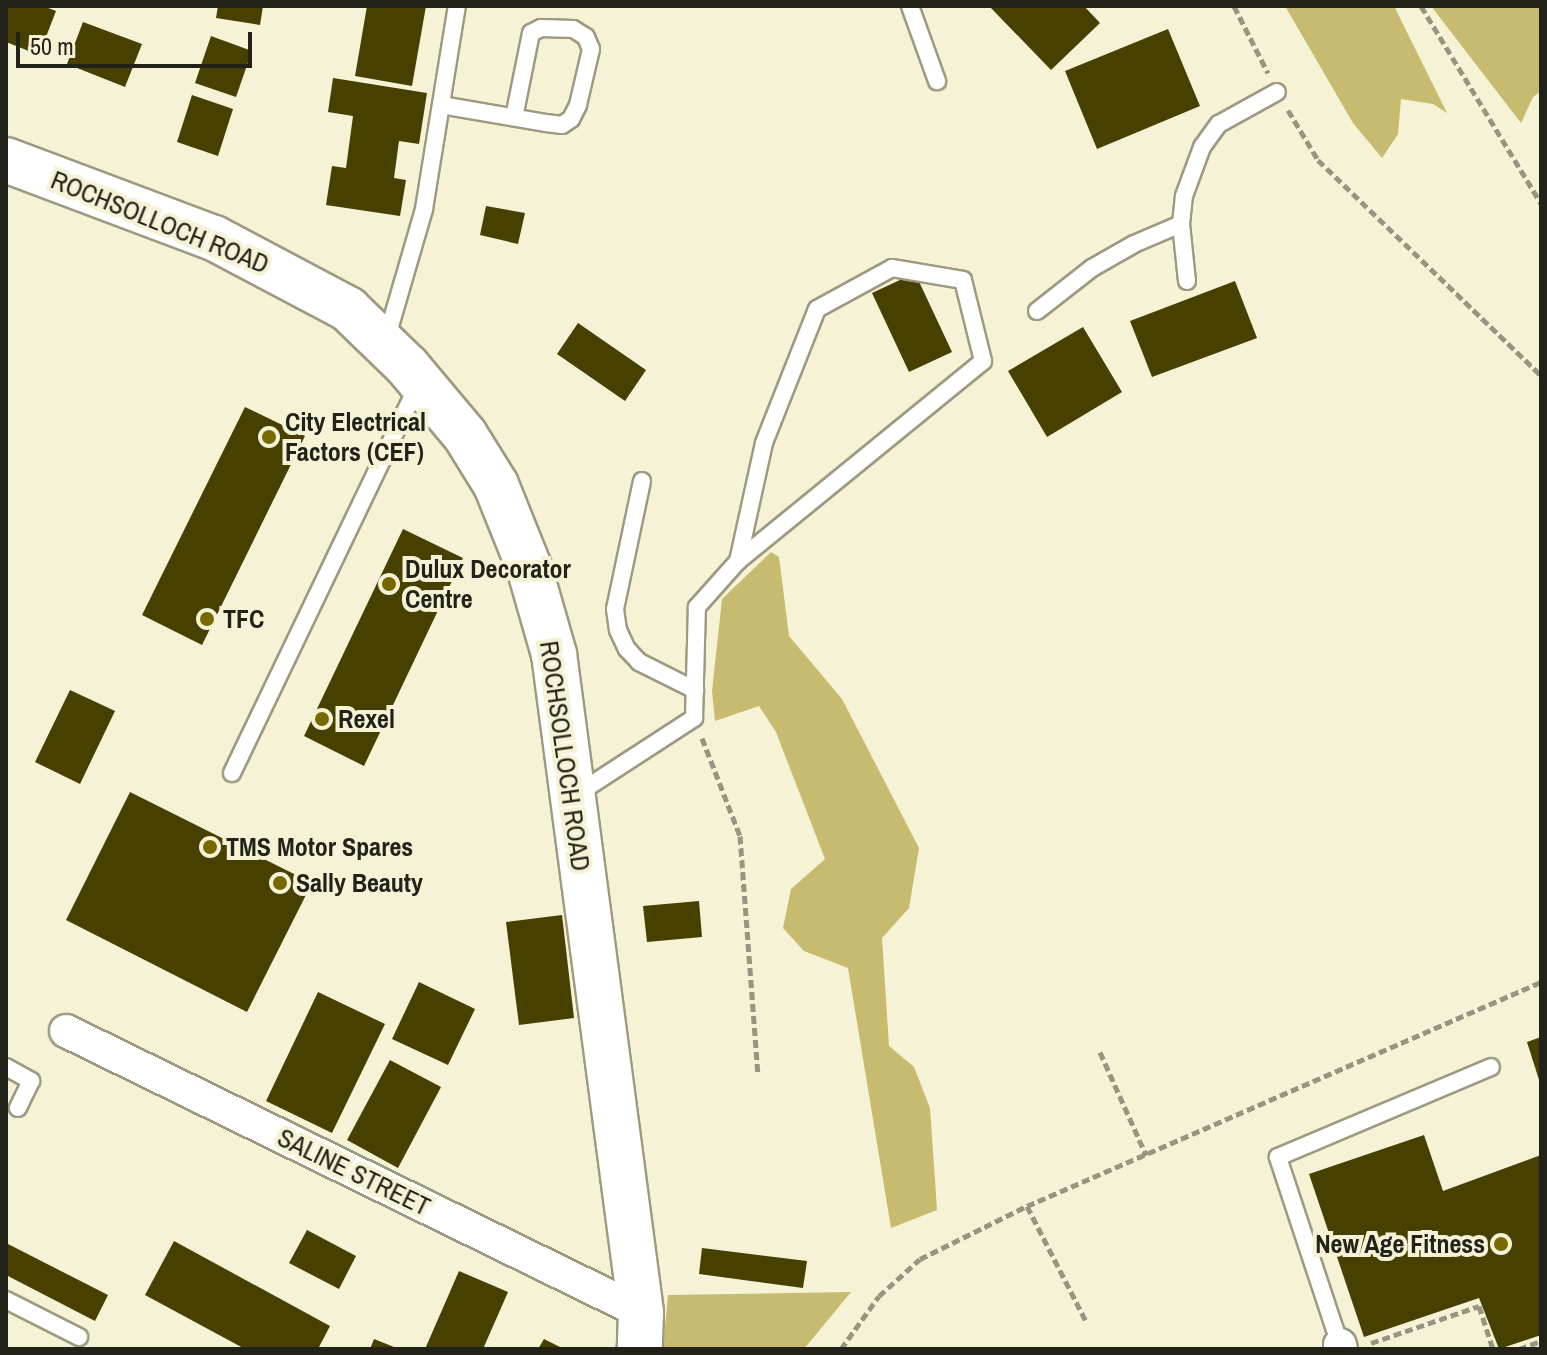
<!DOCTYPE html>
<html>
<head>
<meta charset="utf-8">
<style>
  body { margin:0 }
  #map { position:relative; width:1547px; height:1355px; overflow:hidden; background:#f6f2d6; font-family:"Archivo Narrow",sans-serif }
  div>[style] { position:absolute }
  .forest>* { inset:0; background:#c6bb6f }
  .building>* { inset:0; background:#484000 }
  .path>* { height:5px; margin-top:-2.5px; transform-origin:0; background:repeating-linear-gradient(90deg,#979480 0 8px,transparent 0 12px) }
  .roads { filter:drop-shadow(2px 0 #9d9a80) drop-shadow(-2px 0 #9d9a80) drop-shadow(0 2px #9d9a80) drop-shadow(0 -2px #9d9a80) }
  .lane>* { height:16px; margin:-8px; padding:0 8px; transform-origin:8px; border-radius:8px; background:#fff }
  .street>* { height:32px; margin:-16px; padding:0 16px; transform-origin:16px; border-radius:16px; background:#fff }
  .secondary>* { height:44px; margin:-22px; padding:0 22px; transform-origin:22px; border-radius:22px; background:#fff }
  .dots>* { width:22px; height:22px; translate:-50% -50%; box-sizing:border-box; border:4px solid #f6f2d6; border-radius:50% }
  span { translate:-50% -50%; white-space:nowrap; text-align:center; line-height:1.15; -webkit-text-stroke:8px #f6f2d6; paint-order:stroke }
  .street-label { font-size:26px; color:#232218 }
  .poi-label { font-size:26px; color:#232218; font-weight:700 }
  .left { translate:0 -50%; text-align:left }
  .right { translate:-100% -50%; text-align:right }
  .frame { position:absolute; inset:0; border:8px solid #232218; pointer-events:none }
  .scale { position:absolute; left:16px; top:32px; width:236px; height:36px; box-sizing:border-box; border:4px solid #232218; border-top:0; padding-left:10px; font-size:24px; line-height:28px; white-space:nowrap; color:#232218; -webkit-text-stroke:6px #f6f2d6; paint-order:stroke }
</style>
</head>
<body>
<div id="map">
  <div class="forest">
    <div style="clip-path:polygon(1285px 6px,1394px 6px,1447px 113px,1433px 104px,1401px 99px,1398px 134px,1382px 158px,1353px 123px)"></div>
    <div style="clip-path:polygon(1431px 6px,1541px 6px,1541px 91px,1533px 97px,1521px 123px)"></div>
    <div style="clip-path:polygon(771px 552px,779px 557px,789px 636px,842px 699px,919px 848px,909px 908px,882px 938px,889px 1046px,914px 1067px,930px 1108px,937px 1210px,891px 1228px,848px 968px,804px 951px,783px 928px,791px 889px,825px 859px,776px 732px,759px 706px,715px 721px,712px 691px,722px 599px)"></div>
    <div style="clip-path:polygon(851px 1292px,804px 1349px,663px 1349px,668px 1295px)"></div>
  </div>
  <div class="building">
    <div style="clip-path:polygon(6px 6px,43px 6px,56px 11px,39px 55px,6px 42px)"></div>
    <div style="clip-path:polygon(218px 6px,263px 6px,260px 25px,216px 18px)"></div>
    <div style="clip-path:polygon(367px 6px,426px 6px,412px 86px,355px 76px)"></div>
    <div style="clip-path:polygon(989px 6px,1084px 6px,1100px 23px,1051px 70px)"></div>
    <div style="clip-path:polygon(83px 22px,142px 44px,125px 87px,67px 64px)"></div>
    <div style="clip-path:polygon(1168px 29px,1200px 106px,1097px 149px,1065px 71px)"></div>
    <div style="clip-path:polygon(211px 36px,252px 51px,236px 97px,195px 83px)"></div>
    <div style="clip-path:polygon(333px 78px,427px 93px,419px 144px,399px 141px,394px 178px,406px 180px,400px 216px,326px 205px,332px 166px,346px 168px,353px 116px,328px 112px)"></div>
    <div style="clip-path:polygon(192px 95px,233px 109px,218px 156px,177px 142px)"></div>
    <div style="clip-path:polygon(486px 206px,525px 213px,518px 244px,480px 235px)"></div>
    <div style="clip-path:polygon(915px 273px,952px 352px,909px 372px,872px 293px)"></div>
    <div style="clip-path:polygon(1235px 281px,1257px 338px,1152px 377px,1130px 321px)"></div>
    <div style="clip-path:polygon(578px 323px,646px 370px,625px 401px,557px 354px)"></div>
    <div style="clip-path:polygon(1083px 327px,1122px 392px,1047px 437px,1008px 371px)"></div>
    <div style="clip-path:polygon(245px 407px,305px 436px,202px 645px,142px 615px)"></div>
    <div style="clip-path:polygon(403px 529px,463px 558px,364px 766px,304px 736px)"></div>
    <div style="clip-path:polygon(70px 690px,115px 711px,80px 784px,35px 762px)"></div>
    <div style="clip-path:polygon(130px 792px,312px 883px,247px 1012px,66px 920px)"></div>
    <div style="clip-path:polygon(699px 901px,702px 937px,647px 942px,643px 906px)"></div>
    <div style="clip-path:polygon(562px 915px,574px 1018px,519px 1025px,506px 922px)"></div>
    <div style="clip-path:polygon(419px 982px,475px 1009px,448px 1065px,392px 1039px)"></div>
    <div style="clip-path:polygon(318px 992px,385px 1024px,332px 1133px,266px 1101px)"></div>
    <div style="clip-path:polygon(1541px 1037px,1541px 1083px,1540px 1083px,1527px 1042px)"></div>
    <div style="clip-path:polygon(390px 1060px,441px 1087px,398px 1168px,347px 1140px)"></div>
    <div style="clip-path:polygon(1424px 1135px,1443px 1191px,1541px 1155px,1541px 1335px,1499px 1349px,1479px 1298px,1364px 1337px,1309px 1174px)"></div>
    <div style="clip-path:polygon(307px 1230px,356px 1256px,339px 1289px,289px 1263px)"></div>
    <div style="clip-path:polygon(174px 1241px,330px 1326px,318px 1349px,245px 1349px,145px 1295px)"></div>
    <div style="clip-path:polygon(6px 1243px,108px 1295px,95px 1321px,6px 1275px)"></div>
    <div style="clip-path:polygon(702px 1248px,807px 1261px,803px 1288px,699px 1274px)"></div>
    <div style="clip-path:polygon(459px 1271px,508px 1292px,483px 1349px,425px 1349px)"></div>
    <div style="clip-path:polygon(374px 1339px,399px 1349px,370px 1349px)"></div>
    <div style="clip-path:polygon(544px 1339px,564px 1349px,538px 1349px)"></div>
  </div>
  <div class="path">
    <div style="left:1234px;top:6px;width:75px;rotate:63.1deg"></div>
    <div style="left:1421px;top:6px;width:231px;rotate:58.7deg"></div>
    <div style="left:1288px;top:110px;width:58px;rotate:59deg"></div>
    <div style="left:1318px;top:160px;width:310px;rotate:44deg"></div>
    <div style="left:702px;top:738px;width:105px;rotate:68.8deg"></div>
    <div style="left:740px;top:836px;width:239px;rotate:85.7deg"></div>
    <div style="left:1100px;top:1052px;width:113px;rotate:65.9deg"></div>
    <div style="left:1027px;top:1206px;width:131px;rotate:62.9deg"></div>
    <div style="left:1371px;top:1343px;width:114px;rotate:-18.9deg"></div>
    <div style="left:1479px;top:1306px;width:45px;rotate:72deg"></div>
    <div style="left:841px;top:1349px;width:65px;rotate:-54.4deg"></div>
    <div style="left:879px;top:1296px;width:55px;rotate:-42.1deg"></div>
    <div style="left:920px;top:1259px;width:119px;rotate:-26.4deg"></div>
    <div style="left:1027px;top:1206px;width:561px;rotate:-23.55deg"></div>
    <div style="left:1519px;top:1349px;width:23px;rotate:-20deg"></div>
  </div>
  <div class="roads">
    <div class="lane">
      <div style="left:910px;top:6px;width:80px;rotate:70.2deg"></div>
      <div style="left:441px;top:105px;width:107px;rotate:9.7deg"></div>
      <div style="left:546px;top:123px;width:16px;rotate:7deg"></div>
      <div style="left:562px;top:125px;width:11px;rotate:-34deg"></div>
      <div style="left:571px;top:119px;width:16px;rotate:-63deg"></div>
      <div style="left:578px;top:105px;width:57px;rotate:-76.9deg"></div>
      <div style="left:591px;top:49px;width:13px;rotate:-113deg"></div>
      <div style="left:586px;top:37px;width:15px;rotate:-148deg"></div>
      <div style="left:573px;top:29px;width:32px;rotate:-178deg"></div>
      <div style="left:541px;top:28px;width:11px;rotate:153deg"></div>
      <div style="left:531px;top:33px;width:86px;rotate:101.4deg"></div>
      <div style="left:1187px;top:281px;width:57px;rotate:-96deg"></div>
      <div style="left:1181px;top:224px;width:28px;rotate:-84deg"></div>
      <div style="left:1184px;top:196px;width:52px;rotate:-69.8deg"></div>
      <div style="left:1202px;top:147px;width:29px;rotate:-54deg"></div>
      <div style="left:1219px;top:124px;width:66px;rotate:-28.9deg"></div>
      <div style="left:1037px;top:311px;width:70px;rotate:-38deg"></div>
      <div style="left:1092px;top:268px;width:48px;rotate:-29.7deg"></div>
      <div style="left:1134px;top:244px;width:51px;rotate:-23.1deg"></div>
      <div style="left:386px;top:340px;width:136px;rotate:-73.8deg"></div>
      <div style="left:424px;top:209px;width:206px;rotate:-80.8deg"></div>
      <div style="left:642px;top:481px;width:131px;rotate:101.9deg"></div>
      <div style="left:615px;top:609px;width:21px;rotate:82deg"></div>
      <div style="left:618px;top:630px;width:21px;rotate:65deg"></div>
      <div style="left:627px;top:649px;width:18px;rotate:47deg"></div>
      <div style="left:639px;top:662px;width:63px;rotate:26.6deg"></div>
      <div style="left:232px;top:773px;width:430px;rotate:-64.4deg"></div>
      <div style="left:577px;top:794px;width:140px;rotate:-33deg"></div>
      <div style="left:694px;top:718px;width:111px;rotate:-88.5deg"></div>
      <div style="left:697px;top:607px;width:62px;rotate:-48.3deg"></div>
      <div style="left:738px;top:561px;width:316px;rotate:-39.2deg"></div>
      <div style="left:983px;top:361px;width:83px;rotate:-103.9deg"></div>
      <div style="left:963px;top:280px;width:72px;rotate:-170.4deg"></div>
      <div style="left:892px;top:268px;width:85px;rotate:151.3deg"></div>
      <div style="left:817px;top:309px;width:144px;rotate:111.6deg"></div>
      <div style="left:764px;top:443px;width:121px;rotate:102.4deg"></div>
      <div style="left:6px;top:1067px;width:29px;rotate:29deg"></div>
      <div style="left:31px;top:1081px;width:30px;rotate:116deg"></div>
      <div style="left:6px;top:1300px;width:82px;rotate:26.9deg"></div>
      <div style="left:1340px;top:1345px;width:198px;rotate:-108.3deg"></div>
      <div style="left:1278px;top:1157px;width:231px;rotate:-22.9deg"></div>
    </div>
    <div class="street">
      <div style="left:66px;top:1031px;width:640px;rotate:26.04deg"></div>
      <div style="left:1340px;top:1345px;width:4px;rotate:76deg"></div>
    </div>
    <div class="secondary">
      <div style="left:6px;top:160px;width:222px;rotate:20.6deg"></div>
      <div style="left:214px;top:238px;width:152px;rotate:27.9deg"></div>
      <div style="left:348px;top:309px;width:82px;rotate:44deg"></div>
      <div style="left:407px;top:366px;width:90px;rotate:50deg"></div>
      <div style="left:465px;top:435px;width:59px;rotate:58.2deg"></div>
      <div style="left:496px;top:485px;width:88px;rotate:68.1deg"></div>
      <div style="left:529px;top:567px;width:91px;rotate:74deg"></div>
      <div style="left:554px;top:654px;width:664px;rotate:82.47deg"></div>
      <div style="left:641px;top:1312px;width:37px;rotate:92deg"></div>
    </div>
  </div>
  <div class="dots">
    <div style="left:269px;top:437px;background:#756900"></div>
    <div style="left:389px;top:584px;background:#756900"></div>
    <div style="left:207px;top:619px;background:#756900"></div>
    <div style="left:322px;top:719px;background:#756900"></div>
    <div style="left:210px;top:847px;background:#756900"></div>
    <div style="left:280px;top:883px;background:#756900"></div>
    <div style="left:1501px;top:1244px;background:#756900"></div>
  </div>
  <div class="street-label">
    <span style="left:160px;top:222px;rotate:22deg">ROCHSOLLOCH ROAD</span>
    <span style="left:565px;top:756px;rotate:82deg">ROCHSOLLOCH ROAD</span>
    <span style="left:354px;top:1172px;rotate:26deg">SALINE STREET</span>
  </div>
  <div class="poi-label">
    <span class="left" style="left:285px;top:437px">City Electrical<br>Factors (CEF)</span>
    <span class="left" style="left:405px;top:584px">Dulux Decorator<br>Centre</span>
    <span class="left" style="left:223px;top:619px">TFC</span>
    <span class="left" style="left:338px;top:719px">Rexel</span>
    <span class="left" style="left:226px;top:847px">TMS Motor Spares</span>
    <span class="left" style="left:296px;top:883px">Sally Beauty</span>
    <span class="right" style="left:1485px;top:1244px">New Age Fitness</span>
  </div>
  <div class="frame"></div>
  <div class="scale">50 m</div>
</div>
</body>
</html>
